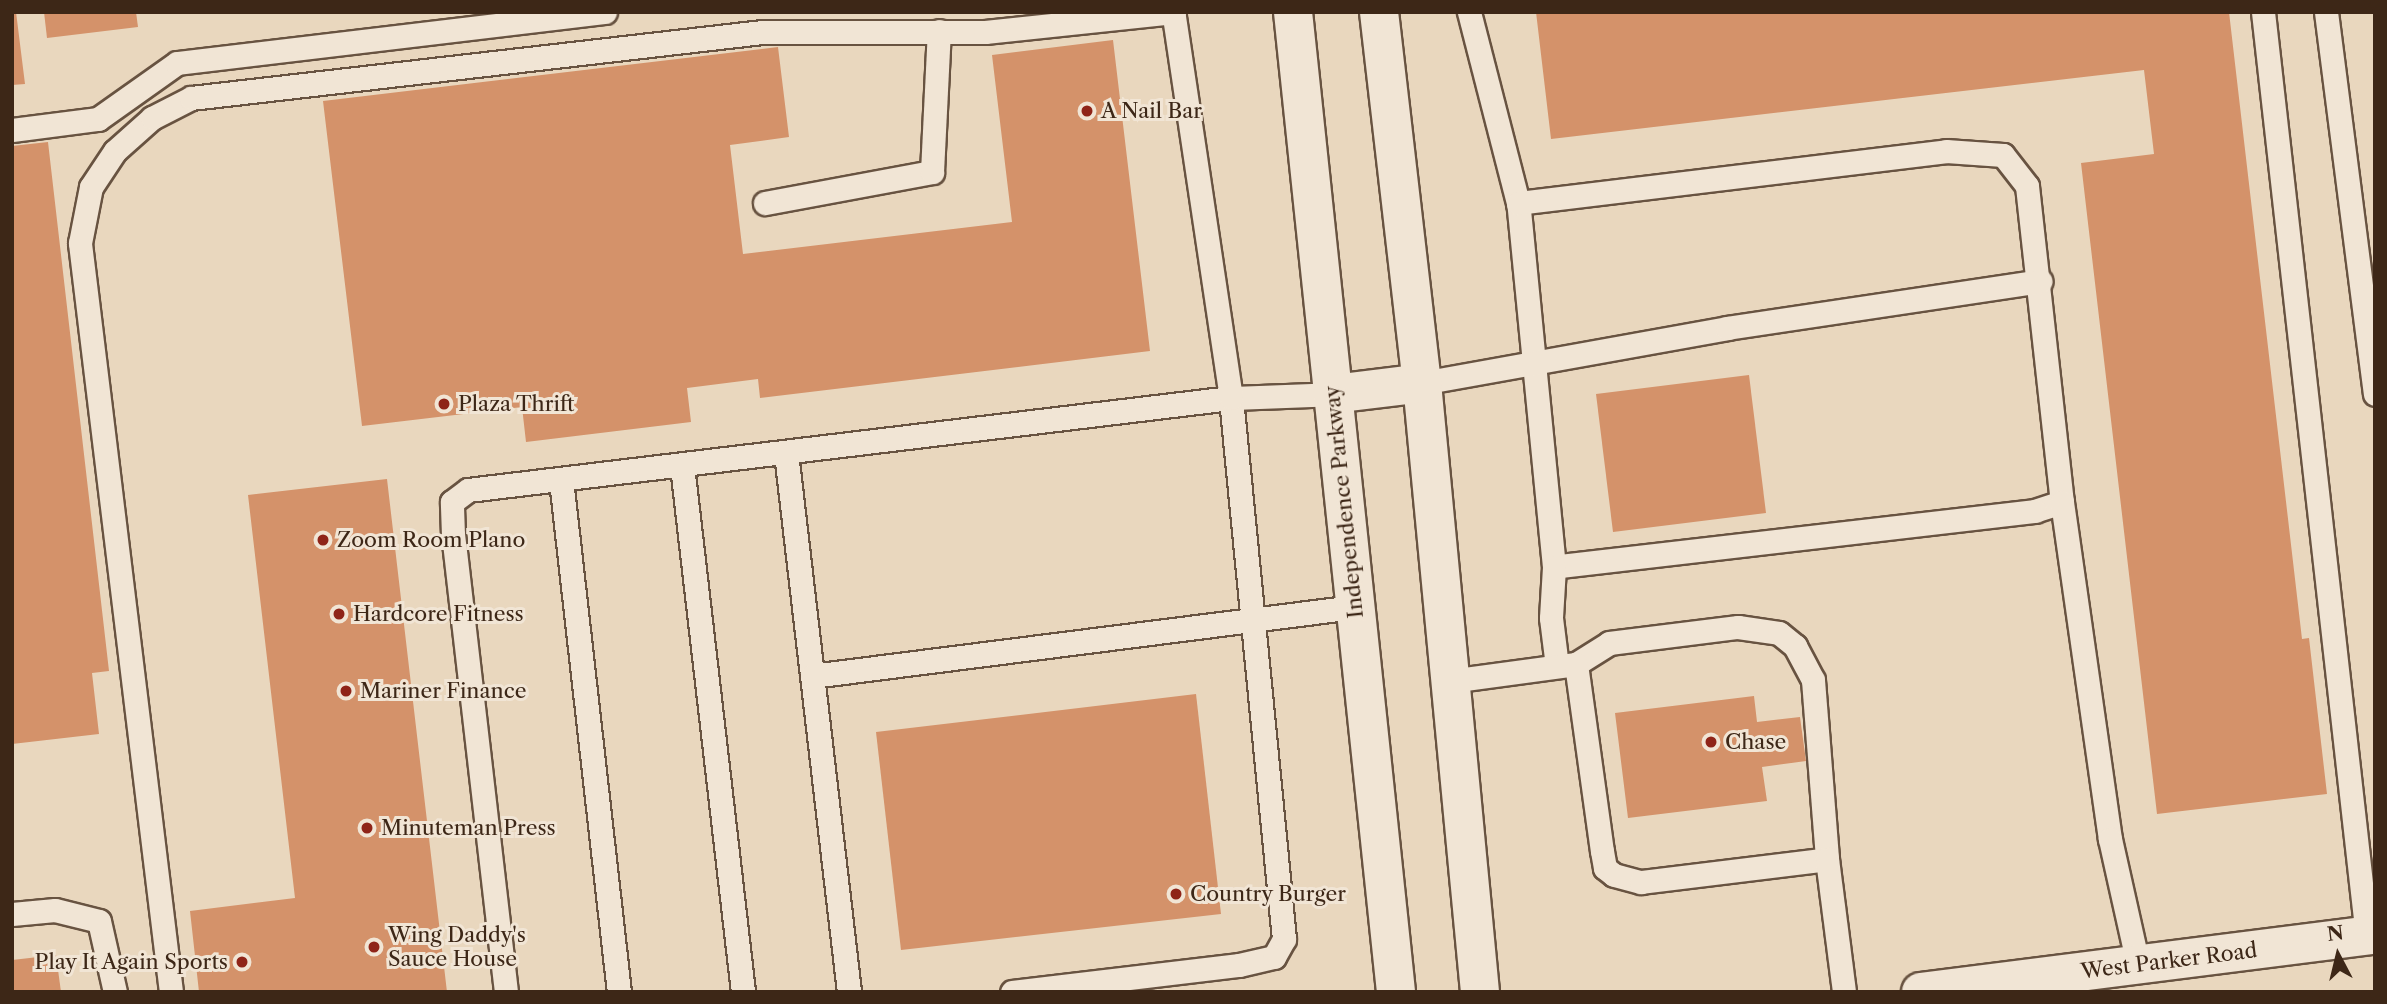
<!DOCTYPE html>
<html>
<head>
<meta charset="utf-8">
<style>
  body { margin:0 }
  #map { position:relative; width:2387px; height:1004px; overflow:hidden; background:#e9d7be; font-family:"Libre Caslon Text",serif }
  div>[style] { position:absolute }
  .building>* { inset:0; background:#d4926a }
  .roads { filter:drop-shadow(2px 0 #685341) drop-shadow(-2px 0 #685341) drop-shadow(0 2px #685341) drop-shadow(0 -2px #685341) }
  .service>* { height:23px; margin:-11.5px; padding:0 11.5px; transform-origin:11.5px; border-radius:11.5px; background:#f1e5d5 }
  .secondary>* { height:38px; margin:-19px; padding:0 19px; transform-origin:19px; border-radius:19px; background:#f1e5d5 }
  .dots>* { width:19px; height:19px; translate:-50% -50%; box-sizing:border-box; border:4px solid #f1e5d5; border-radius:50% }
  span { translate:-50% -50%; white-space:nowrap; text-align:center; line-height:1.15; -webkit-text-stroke:6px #f1e5d5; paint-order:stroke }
  .poi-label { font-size:21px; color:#3d2717 }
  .left { translate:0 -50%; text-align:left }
  .right { translate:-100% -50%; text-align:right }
  .street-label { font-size:21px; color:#3d2717 }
  .frame { position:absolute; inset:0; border:14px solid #3d2717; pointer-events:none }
  .north { position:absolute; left:2303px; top:920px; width:70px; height:70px; -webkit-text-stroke:5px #f1e5d5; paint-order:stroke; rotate:353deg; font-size:19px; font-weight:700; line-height:28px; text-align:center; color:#3d2717 }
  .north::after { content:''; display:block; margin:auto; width:24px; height:32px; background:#3d2717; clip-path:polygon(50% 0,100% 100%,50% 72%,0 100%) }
</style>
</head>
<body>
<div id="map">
  <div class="building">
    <div style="clip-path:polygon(12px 12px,16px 12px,25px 84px,12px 85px)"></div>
    <div style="clip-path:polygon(44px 12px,136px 12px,138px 27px,47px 38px)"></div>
    <div style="clip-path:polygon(1536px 12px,2229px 12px,2302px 639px,2309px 638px,2327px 794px,2157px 814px,2081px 163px,2154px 154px,2144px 70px,1551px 139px)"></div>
    <div style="clip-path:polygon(1113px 40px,1150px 351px,760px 398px,758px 379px,687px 388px,691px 422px,526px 442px,522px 407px,362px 426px,323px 101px,778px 47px,789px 137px,730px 145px,743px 254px,1012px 222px,992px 55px)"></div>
    <div style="clip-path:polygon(48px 142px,109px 671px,92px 673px,99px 734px,12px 744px,12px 146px)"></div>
    <div style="clip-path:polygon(1749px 375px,1766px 513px,1613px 532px,1596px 394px)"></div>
    <div style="clip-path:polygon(387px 479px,447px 992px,199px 992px,190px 911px,295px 898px,248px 495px)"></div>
    <div style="clip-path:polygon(1196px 694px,1221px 914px,901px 950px,876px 732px)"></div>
    <div style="clip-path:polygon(1754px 696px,1757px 722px,1800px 717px,1806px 761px,1762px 767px,1767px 801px,1628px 818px,1615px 713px)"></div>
    <div style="clip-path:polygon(56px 955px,61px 992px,12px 992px,12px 960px)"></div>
  </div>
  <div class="roads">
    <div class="service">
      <div style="left:1469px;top:12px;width:197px;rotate:75.6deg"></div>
      <div style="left:2263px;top:12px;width:930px;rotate:83.58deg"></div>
      <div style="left:2326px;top:12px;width:385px;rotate:82.7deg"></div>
      <div style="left:12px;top:130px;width:87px;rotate:-7.3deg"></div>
      <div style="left:98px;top:119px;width:97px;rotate:-35.3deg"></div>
      <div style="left:177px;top:63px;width:431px;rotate:-6.8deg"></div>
      <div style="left:1946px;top:151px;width:57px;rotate:4deg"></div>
      <div style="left:2003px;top:155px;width:39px;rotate:52deg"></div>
      <div style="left:2027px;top:186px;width:318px;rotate:83.7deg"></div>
      <div style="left:2062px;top:502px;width:28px;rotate:162deg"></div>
      <div style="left:2035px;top:511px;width:484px;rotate:173.4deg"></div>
      <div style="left:1554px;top:567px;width:366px;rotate:-95.6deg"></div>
      <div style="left:1518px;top:203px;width:431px;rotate:-6.9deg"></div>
      <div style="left:765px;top:203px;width:170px;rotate:-10.5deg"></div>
      <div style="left:932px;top:172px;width:141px;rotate:-87.2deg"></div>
      <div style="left:1422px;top:383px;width:310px;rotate:-10.2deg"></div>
      <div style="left:1727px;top:328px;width:317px;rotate:-8.5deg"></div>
      <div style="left:786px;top:453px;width:543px;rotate:83.33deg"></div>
      <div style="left:682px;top:466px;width:530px;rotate:83.38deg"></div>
      <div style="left:561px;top:480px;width:515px;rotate:83.54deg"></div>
      <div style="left:2062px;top:502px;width:340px;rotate:81.9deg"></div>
      <div style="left:2110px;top:839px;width:128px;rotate:77.4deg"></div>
      <div style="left:1554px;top:567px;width:51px;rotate:93.4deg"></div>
      <div style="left:1551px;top:618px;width:48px;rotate:82.9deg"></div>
      <div style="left:1576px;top:664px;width:39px;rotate:-32deg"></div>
      <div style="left:1609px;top:643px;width:130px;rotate:-7.1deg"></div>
      <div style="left:1738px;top:627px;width:41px;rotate:8.3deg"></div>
      <div style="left:1779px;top:633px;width:21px;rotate:39deg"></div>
      <div style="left:1795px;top:646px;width:38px;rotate:62deg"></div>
      <div style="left:1813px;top:680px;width:180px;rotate:85.5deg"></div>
      <div style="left:812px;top:676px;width:546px;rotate:-7.26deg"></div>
      <div style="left:1450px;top:681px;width:127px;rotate:-7.7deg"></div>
      <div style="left:1576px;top:664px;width:189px;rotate:82.1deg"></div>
      <div style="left:1602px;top:851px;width:17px;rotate:80deg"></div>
      <div style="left:1605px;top:868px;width:11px;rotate:38deg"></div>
      <div style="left:1614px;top:875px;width:28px;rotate:15deg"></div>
      <div style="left:1641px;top:882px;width:187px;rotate:-7deg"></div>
      <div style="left:1827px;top:859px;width:134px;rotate:82.7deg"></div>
      <div style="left:12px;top:914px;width:43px;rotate:-5.3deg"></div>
      <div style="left:55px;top:910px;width:45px;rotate:14deg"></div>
      <div style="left:99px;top:921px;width:73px;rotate:77.3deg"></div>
      <div style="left:171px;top:992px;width:755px;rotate:-96.93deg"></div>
      <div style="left:80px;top:243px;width:57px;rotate:-78.9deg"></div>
      <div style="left:91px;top:187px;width:43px;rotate:-56.3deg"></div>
      <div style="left:115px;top:151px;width:50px;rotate:-41.7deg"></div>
      <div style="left:152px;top:118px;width:44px;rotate:-27.1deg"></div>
      <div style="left:191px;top:98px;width:575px;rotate:-6.59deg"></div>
      <div style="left:762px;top:32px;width:223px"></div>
      <div style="left:985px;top:32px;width:190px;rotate:-6deg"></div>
      <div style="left:506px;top:992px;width:460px;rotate:-96.6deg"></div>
      <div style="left:453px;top:535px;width:33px;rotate:-92deg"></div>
      <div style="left:452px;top:502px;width:20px;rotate:-37deg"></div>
      <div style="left:468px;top:490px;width:769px;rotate:-6.88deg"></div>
      <div style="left:1231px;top:398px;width:102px;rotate:-2.2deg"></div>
      <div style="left:1012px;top:992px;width:229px;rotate:-6.8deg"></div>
      <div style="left:1239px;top:965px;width:36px;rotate:-13deg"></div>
      <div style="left:1274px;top:957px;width:21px;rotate:-61deg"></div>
      <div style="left:1284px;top:939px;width:544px;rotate:-95.6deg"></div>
      <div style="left:1231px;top:398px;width:390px;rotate:-98.5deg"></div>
    </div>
    <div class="secondary">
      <div style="left:1293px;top:12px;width:985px;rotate:84deg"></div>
      <div style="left:1379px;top:12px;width:373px;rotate:83.4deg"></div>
      <div style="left:1422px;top:383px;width:612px;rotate:84.56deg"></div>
      <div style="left:1333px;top:394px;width:90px;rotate:-7deg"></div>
      <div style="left:1921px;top:992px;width:458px;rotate:-7.2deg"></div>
    </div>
  </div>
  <div class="dots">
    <div style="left:1087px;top:111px;background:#8f2418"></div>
    <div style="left:444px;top:404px;background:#8f2418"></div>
    <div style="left:323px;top:540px;background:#8f2418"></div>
    <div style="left:339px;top:614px;background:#8f2418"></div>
    <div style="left:346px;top:691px;background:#8f2418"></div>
    <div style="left:1711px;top:742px;background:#8f2418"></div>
    <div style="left:367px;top:828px;background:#8f2418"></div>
    <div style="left:1176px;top:894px;background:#8f2418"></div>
    <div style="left:374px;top:947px;background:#8f2418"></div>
    <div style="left:242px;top:962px;background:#8f2418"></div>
  </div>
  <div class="poi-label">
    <span class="left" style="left:1101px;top:111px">A Nail Bar</span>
    <span class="left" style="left:458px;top:404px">Plaza Thrift</span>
    <span class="left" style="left:337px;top:540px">Zoom Room Plano</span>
    <span class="left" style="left:353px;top:614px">Hardcore Fitness</span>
    <span class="left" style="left:360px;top:691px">Mariner Finance</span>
    <span class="left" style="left:1725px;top:742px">Chase</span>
    <span class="left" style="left:381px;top:828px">Minuteman Press</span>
    <span class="left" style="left:1190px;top:894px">Country Burger</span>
    <span class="left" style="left:388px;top:947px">Wing Daddy's<br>Sauce House</span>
    <span class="right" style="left:228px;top:962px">Play It Again Sports</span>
  </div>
  <div class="street-label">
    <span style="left:1344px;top:502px;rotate:-96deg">Independence Parkway</span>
    <span style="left:2169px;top:961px;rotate:-7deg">West Parker Road</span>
  </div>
  <div class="frame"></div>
  <div class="north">N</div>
</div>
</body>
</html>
